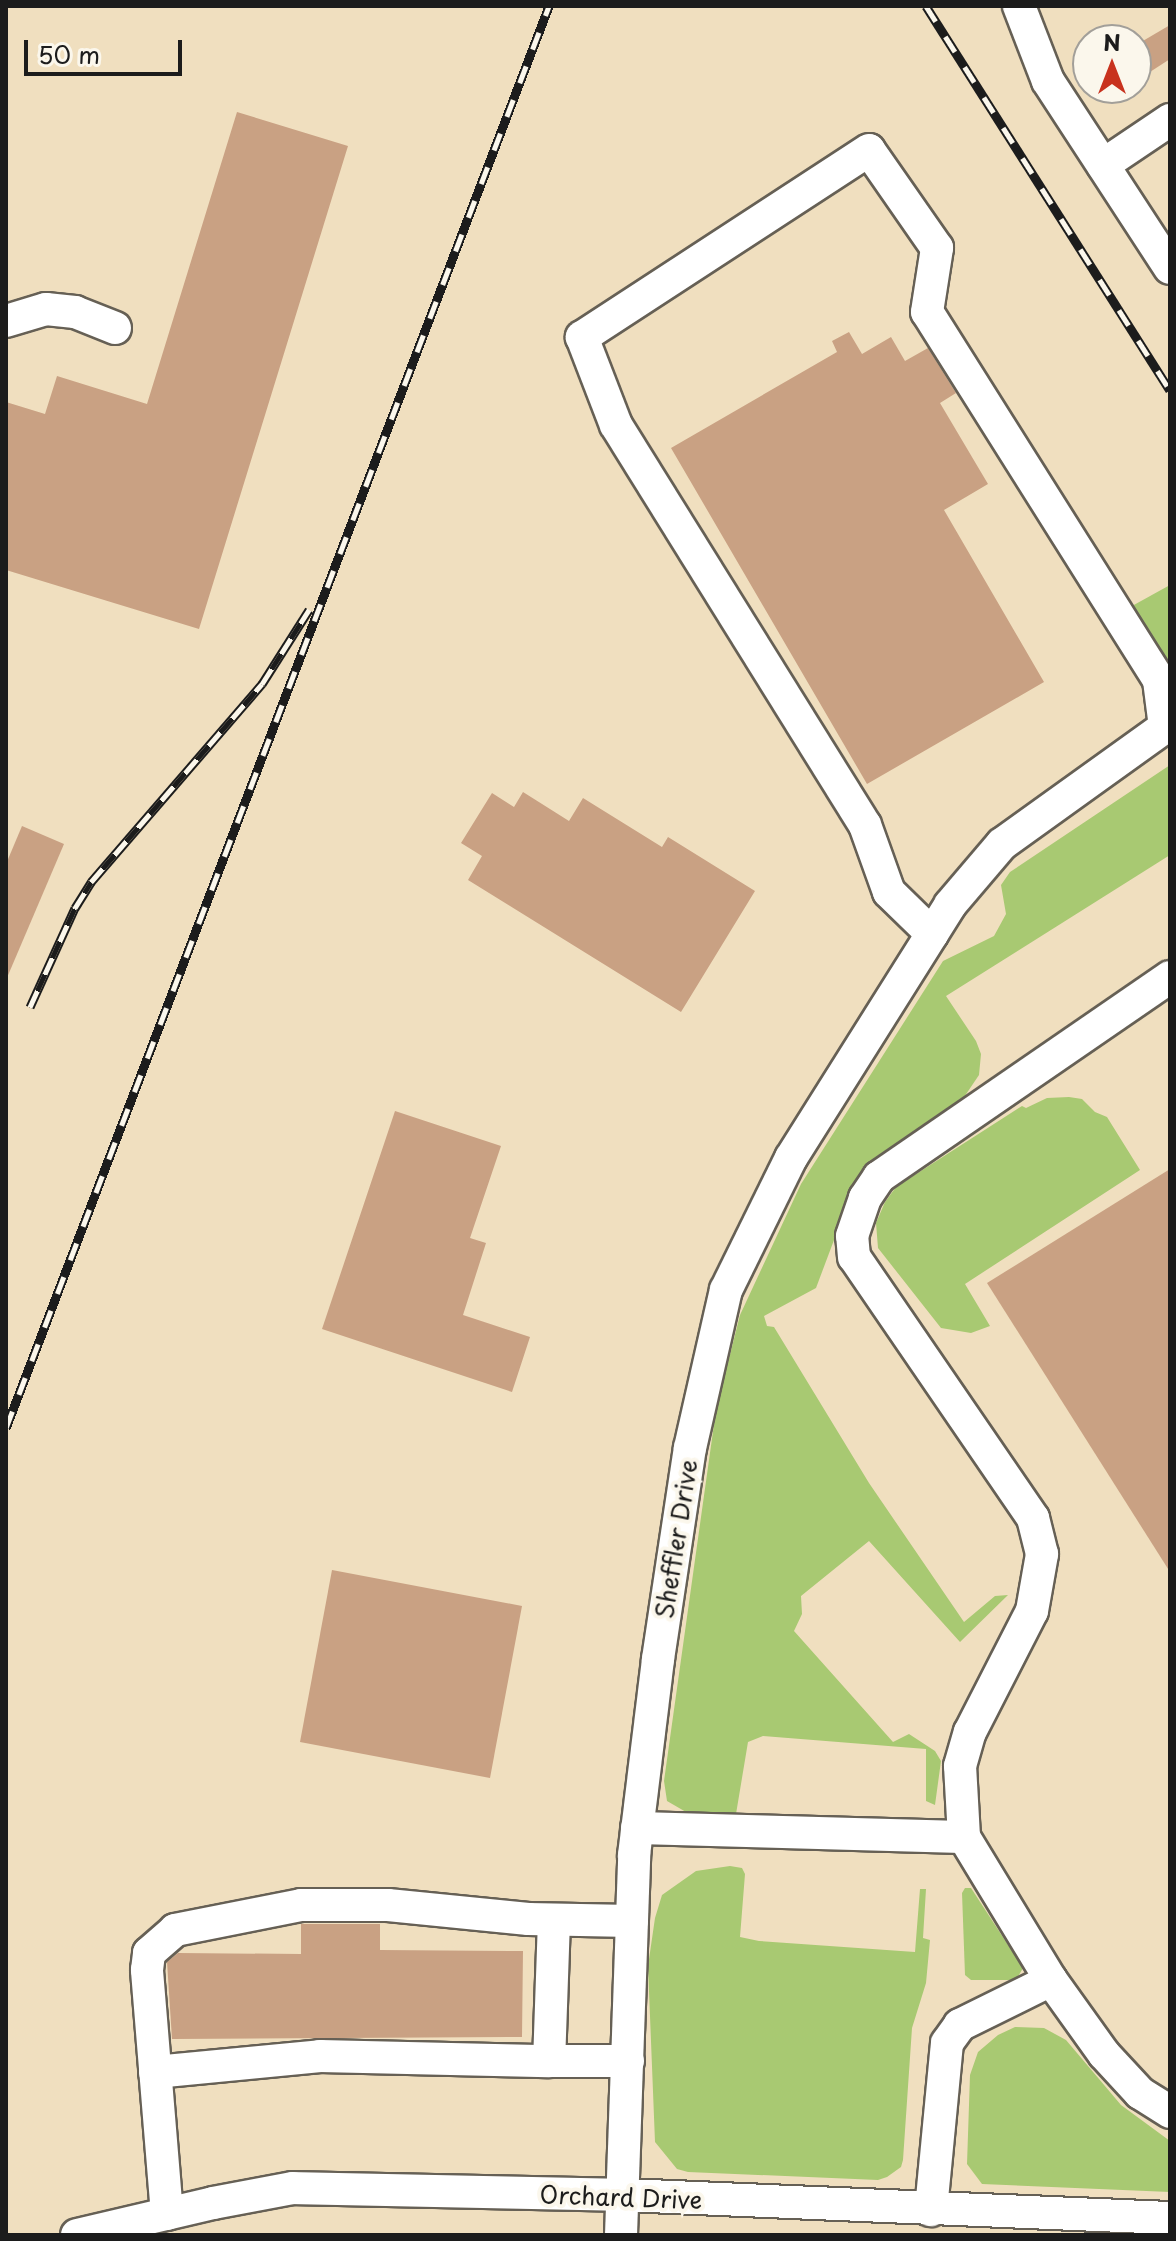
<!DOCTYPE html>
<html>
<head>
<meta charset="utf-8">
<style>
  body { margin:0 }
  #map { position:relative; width:1176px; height:2241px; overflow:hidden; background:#f0dfbf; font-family:"Playpen Sans",sans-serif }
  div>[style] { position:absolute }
  .green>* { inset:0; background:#a8c972 }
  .building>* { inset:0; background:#c9a183 }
  .roads { filter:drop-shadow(2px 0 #666055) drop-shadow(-2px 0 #666055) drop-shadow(0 2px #666055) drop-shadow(0 -2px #666055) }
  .minor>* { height:32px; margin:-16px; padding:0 16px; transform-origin:16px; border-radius:16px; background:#fff }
  .rail>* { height:9px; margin-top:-4.5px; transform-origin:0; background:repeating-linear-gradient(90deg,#fbf7ec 0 18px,#1c1c1c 0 36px); box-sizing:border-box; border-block:2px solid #1c1c1c }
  span { translate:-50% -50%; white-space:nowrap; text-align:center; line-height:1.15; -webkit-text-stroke:8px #fbf7ec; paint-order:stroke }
  .street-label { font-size:24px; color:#1c1c1c }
  .frame { position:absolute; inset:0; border:8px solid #1c1c1c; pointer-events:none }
  .north { position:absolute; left:1072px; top:24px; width:80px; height:80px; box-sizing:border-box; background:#fbf7ec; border:2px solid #a29f99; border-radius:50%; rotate:0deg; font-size:22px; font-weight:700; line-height:32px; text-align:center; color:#1c1c1c }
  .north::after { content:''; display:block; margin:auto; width:28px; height:36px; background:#c8321e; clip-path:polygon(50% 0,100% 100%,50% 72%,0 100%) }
  .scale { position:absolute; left:24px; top:40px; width:158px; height:36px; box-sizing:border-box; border:4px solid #1c1c1c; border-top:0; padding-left:10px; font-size:24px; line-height:28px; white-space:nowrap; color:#1c1c1c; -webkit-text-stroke:6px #fbf7ec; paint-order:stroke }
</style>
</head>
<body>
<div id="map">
  <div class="green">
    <div style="clip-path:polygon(1170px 585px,1170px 665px,1132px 606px)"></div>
    <div style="clip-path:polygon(1170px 765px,1170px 855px,946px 996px,976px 1041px,981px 1054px,979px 1075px,952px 1115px,855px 1184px,816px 1288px,764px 1316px,767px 1326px,774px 1327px,869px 1483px,964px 1622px,995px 1596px,1008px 1595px,960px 1642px,869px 1541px,801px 1596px,802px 1614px,794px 1631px,893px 1742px,909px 1734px,935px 1751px,941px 1761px,935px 1805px,926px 1801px,926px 1749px,763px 1736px,748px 1742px,736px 1814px,686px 1812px,667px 1801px,664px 1781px,716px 1410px,740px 1315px,801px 1184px,943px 961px,994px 936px,1006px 914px,1001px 885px,1010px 872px)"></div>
    <div style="clip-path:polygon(1069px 1097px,1082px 1099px,1095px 1112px,1107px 1117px,1140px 1170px,965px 1284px,990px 1326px,971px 1333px,941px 1328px,878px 1248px,876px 1223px,885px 1202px,896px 1187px,1022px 1106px,1026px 1108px,1047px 1098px)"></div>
    <div style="clip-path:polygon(730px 1866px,742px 1868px,745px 1874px,740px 1937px,759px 1941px,915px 1952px,920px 1889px,926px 1889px,923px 1938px,930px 1940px,926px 1983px,912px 2028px,903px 2160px,901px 2167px,887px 2177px,878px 2180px,688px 2172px,677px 2169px,655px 2142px,648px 1966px,655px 1918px,662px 1895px,696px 1871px)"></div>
    <div style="clip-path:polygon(965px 1888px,971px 1888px,1023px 1968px,1016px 1980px,971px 1980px,965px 1975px,962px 1893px)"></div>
    <div style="clip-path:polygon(1015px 2027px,1044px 2028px,1066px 2040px,1121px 2105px,1170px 2141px,1170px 2192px,982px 2184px,967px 2164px,970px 2075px,978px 2052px,998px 2035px)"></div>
  </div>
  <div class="building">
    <div style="clip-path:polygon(1170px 25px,1170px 59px,1136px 81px,1136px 45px)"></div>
    <div style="clip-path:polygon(237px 112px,348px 146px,199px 629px,6px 570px,6px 402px,45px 414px,57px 376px,147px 404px)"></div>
    <div style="clip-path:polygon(849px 332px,862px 354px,891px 337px,905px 361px,928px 348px,956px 393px,940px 403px,988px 484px,944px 510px,1044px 682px,867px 784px,671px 448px,837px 352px,832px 341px)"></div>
    <div style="clip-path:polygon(523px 792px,569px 821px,583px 798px,662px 847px,668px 837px,755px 891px,681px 1012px,468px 880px,482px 856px,461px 843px,492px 793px,514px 807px)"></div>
    <div style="clip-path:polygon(22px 826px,64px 844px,6px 980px,6px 864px)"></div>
    <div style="clip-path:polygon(395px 1111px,501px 1146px,470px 1238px,486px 1243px,463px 1315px,530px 1337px,512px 1392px,322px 1329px)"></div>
    <div style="clip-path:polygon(1170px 1169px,1170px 1572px,987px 1283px)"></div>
    <div style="clip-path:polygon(332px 1570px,522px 1606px,490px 1778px,300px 1742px)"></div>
    <div style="clip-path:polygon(301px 1924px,380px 1924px,380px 1950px,523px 1951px,522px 2037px,172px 2039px,167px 1962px,178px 1953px,301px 1954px)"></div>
  </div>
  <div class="roads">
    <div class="minor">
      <div style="left:1019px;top:6px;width:80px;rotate:68.9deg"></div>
      <div style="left:1048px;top:81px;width:223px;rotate:56.9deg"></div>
      <div style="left:1103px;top:165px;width:81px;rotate:-33.9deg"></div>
      <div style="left:6px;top:321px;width:42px;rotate:-16.7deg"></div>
      <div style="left:46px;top:309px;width:29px;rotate:6deg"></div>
      <div style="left:75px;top:312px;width:43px;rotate:21.8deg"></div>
      <div style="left:637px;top:1828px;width:327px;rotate:1.6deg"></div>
      <div style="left:964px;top:1837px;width:167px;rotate:58.7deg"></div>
      <div style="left:1051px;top:1980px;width:102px;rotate:153.7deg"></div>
      <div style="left:960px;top:2025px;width:22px;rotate:126deg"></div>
      <div style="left:947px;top:2043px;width:168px;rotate:95.5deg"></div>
      <div style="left:964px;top:1837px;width:71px;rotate:-93.2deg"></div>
      <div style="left:960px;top:1766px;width:35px;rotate:-74deg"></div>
      <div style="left:970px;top:1732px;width:136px;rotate:-62.9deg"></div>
      <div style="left:1032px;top:1611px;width:58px;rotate:-80deg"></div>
      <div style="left:1042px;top:1554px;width:37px;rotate:-104deg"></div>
      <div style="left:1033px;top:1518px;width:316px;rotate:-124.4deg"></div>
      <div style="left:854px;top:1257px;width:21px;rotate:-95deg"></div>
      <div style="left:852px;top:1236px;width:40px;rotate:-71.1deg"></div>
      <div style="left:865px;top:1198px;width:25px;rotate:-56deg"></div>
      <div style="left:879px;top:1177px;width:353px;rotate:-34.5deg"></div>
      <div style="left:554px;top:1920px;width:141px;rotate:92deg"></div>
      <div style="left:549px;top:2061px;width:79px"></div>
      <div style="left:1051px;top:1980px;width:91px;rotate:54.4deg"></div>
      <div style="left:1104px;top:2054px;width:53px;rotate:47.3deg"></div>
      <div style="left:1140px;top:2093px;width:36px;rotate:32deg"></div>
      <div style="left:155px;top:2072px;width:166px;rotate:-5.5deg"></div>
      <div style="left:320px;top:2056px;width:229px;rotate:1.3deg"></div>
      <div style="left:167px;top:2214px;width:245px;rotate:-94.7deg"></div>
      <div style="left:147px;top:1970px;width:17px;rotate:-83deg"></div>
      <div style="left:149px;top:1953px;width:35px;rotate:-41deg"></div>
      <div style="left:175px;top:1930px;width:128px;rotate:-11.2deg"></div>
      <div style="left:301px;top:1905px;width:87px"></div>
      <div style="left:388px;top:1905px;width:141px;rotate:5.7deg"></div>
      <div style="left:528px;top:1919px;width:104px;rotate:1.1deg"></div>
      <div style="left:77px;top:2235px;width:140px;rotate:-13.2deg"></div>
      <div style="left:213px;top:2203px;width:81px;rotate:-10.6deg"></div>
      <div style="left:293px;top:2188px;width:332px;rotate:1.2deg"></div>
      <div style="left:625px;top:2195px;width:545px;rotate:2.42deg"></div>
      <div style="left:621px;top:2235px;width:380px;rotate:-88deg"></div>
      <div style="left:634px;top:1855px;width:197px;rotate:-83deg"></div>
      <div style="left:658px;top:1659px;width:213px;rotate:-81.4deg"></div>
      <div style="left:690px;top:1448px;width:162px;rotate:-77.2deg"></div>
      <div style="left:726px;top:1290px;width:147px;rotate:-63.8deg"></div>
      <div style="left:791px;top:1158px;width:265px;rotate:-57.8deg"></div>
      <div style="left:932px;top:934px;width:34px;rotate:-58deg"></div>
      <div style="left:950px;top:905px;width:80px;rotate:-49.6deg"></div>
      <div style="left:1002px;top:844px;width:201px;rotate:-35.7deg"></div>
      <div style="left:1165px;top:727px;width:47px;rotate:-97.3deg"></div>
      <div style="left:1159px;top:680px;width:435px;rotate:-122.2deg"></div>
      <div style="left:927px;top:312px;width:65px;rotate:-81.1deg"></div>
      <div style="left:937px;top:248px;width:119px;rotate:-124.8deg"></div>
      <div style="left:869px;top:150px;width:343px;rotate:146.9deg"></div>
      <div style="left:582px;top:337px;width:94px;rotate:68.9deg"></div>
      <div style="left:616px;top:425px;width:471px;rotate:58.1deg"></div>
      <div style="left:865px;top:825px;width:71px;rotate:70.3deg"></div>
      <div style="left:889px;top:892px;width:60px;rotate:44.3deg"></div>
    </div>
  </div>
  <div class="rail">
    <div style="left:926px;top:6px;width:455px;rotate:57.6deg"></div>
    <div style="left:30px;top:1007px;width:109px;rotate:-65.6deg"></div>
    <div style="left:75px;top:908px;width:31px;rotate:-58deg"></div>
    <div style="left:91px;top:882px;width:262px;rotate:-49.2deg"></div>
    <div style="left:262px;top:684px;width:88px;rotate:-57.6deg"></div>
    <div style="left:6px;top:1428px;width:1522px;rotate:-69.1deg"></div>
  </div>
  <div class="street-label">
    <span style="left:676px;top:1539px;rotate:-81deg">Sheffler Drive</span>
    <span style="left:621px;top:2197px;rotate:2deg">Orchard Drive</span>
  </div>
  <div class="frame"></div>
  <div class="north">N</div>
  <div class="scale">50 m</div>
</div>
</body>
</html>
